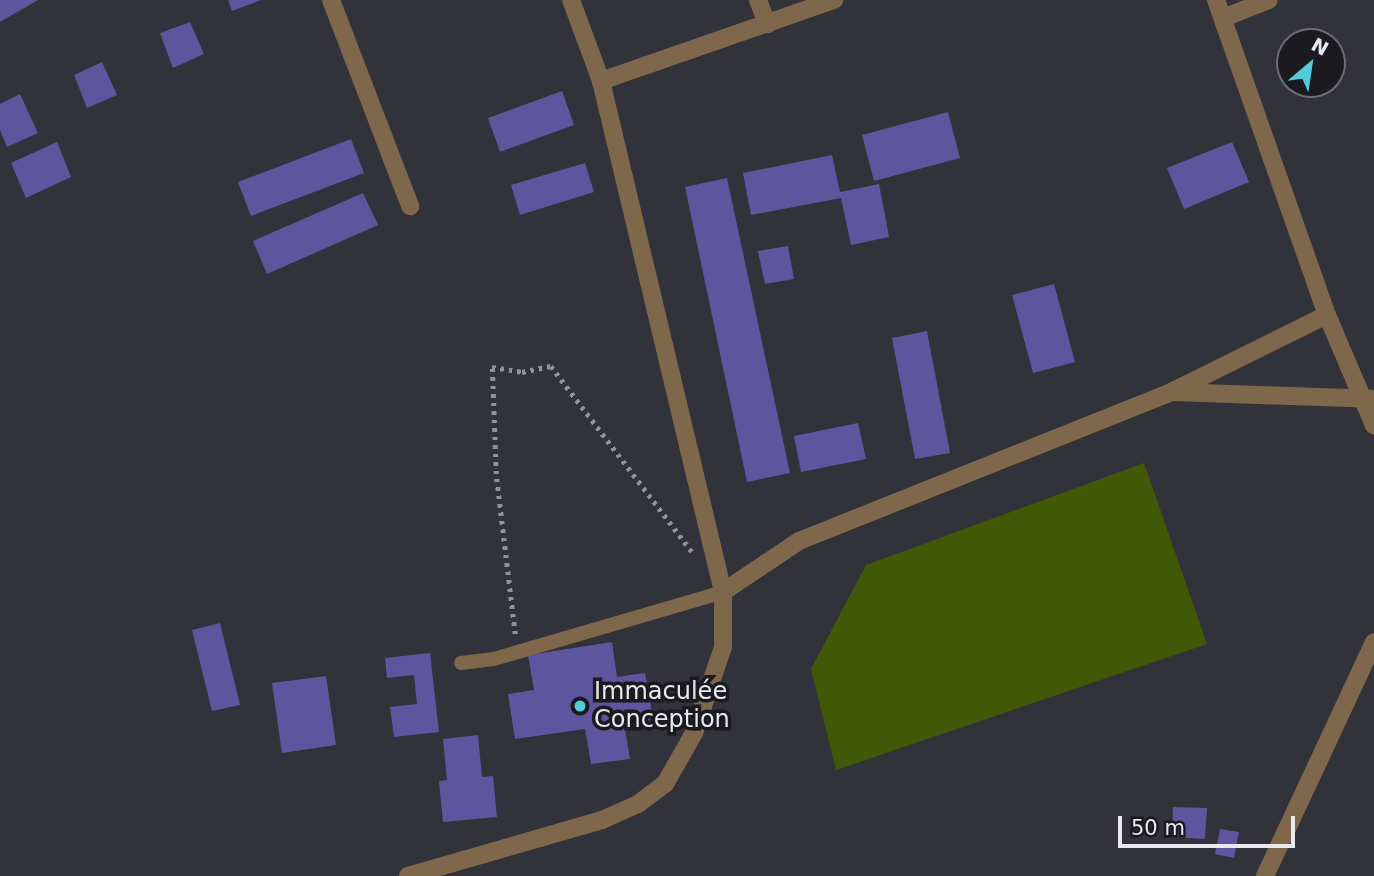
<!DOCTYPE html>
<html>
<head>
<meta charset="utf-8">
<style>
  body { margin:0 }
  #map { position:relative; width:1374px; height:876px; overflow:hidden; background:#32323b; font-family:"DejaVu Sans",sans-serif }
  div>[style] { position:absolute }
  .green>* { inset:0; background:#405906 }
  .building>* { inset:0; background:#5f559f }
  .path>* { height:4.5px; margin-top:-2.25px; transform-origin:0; background:repeating-linear-gradient(90deg,#929299 0 3.5px,transparent 0 8.5px) }
  .lane>* { height:14px; margin:-7px; padding:0 7px; transform-origin:7px; border-radius:7px; background:#7f674b }
  .street>* { height:18px; margin:-9px; padding:0 9px; transform-origin:9px; border-radius:9px; background:#7f674b }
  .dots>* { width:19px; height:19px; translate:-50% -50%; box-sizing:border-box; border:4px solid #1a1a1f; border-radius:50% }
  span { translate:-50% -50%; white-space:nowrap; text-align:center; line-height:1.15; -webkit-text-stroke:7px #1a1a1f; paint-order:stroke }
  .poi-label { font-size:24px; color:#e9e9ef }
  .left { translate:0 -50%; text-align:left }
  .north { position:absolute; left:1276px; top:28px; width:70px; height:70px; box-sizing:border-box; background:#1a1a1f; border:2px solid #6d6d72; border-radius:50%; rotate:29deg; font-size:19px; font-weight:700; line-height:28px; text-align:center; color:#e9e9ef }
  .north::after { content:''; display:block; margin:auto; width:24px; height:32px; background:#53cbdb; clip-path:polygon(50% 0,100% 100%,50% 72%,0 100%) }
  .scale { position:absolute; left:1118px; top:816px; width:177px; height:32px; box-sizing:border-box; border:4px solid #e9e9ef; border-top:0; padding-left:9px; font-size:21px; line-height:24px; white-space:nowrap; color:#e9e9ef; -webkit-text-stroke:5px #1a1a1f; paint-order:stroke }
</style>
</head>
<body>
<div id="map">
  <div class="green">
    <div style="clip-path:polygon(1144px 463px,1207px 644px,836px 770px,811px 669px,866px 565px)"></div>
  </div>
  <div class="building">
    <div style="clip-path:polygon(0 0,38px 0,0 22px)"></div>
    <div style="clip-path:polygon(228px 0,261px 0,232px 11px)"></div>
    <div style="clip-path:polygon(190px 22px,204px 54px,173px 68px,160px 33px)"></div>
    <div style="clip-path:polygon(102px 62px,117px 95px,87px 108px,74px 75px)"></div>
    <div style="clip-path:polygon(562px 91px,574px 125px,500px 152px,488px 118px)"></div>
    <div style="clip-path:polygon(20px 94px,38px 133px,7px 147px,0 130px,0 104px)"></div>
    <div style="clip-path:polygon(948px 112px,960px 158px,874px 181px,862px 135px)"></div>
    <div style="clip-path:polygon(351px 139px,364px 173px,251px 216px,238px 182px)"></div>
    <div style="clip-path:polygon(57px 142px,71px 177px,26px 198px,11px 163px)"></div>
    <div style="clip-path:polygon(1232px 142px,1249px 182px,1184px 209px,1167px 168px)"></div>
    <div style="clip-path:polygon(832px 155px,840px 192px,879px 184px,889px 237px,851px 245px,841px 198px,751px 215px,743px 173px)"></div>
    <div style="clip-path:polygon(585px 163px,594px 192px,520px 215px,511px 185px)"></div>
    <div style="clip-path:polygon(727px 178px,790px 473px,747px 482px,685px 187px)"></div>
    <div style="clip-path:polygon(363px 193px,378px 225px,267px 274px,253px 241px)"></div>
    <div style="clip-path:polygon(788px 246px,794px 279px,765px 284px,758px 251px)"></div>
    <div style="clip-path:polygon(1054px 284px,1075px 362px,1033px 373px,1012px 295px)"></div>
    <div style="clip-path:polygon(927px 331px,950px 453px,915px 459px,892px 338px)"></div>
    <div style="clip-path:polygon(858px 423px,866px 459px,801px 472px,794px 436px)"></div>
    <div style="clip-path:polygon(220px 623px,240px 705px,212px 711px,192px 630px)"></div>
    <div style="clip-path:polygon(612px 642px,617px 677px,645px 673px,653px 719px,624px 723px,630px 759px,591px 764px,585px 729px,515px 739px,508px 694px,534px 690px,528px 655px)"></div>
    <div style="clip-path:polygon(430px 653px,439px 732px,394px 737px,390px 707px,417px 704px,414px 675px,387px 678px,385px 658px)"></div>
    <div style="clip-path:polygon(326px 676px,336px 745px,282px 753px,272px 683px)"></div>
    <div style="clip-path:polygon(478px 735px,482px 777px,493px 776px,497px 817px,443px 822px,439px 781px,447px 780px,443px 739px)"></div>
    <div style="clip-path:polygon(1173px 807px,1207px 808px,1205px 839px,1172px 837px)"></div>
    <div style="clip-path:polygon(1220px 829px,1239px 832px,1234px 858px,1215px 854px)"></div>
  </div>
  <div class="path">
    <div style="left:515px;top:634px;width:161px;rotate:-96.8deg"></div>
    <div style="left:496px;top:474px;width:107px;rotate:-92.1deg"></div>
    <div style="left:492px;top:367px;width:30px;rotate:9deg"></div>
    <div style="left:522px;top:372px;width:30px;rotate:-12deg"></div>
    <div style="left:551px;top:366px;width:233px;rotate:52.8deg"></div>
  </div>
  <div class="lane">
    <div style="left:461px;top:663px;width:33px;rotate:-7deg"></div>
    <div style="left:494px;top:659px;width:239px;rotate:-16.3deg"></div>
  </div>
  <div class="street">
    <div style="left:331px;top:0;width:221px;rotate:69deg"></div>
    <div style="left:758px;top:0;width:26px;rotate:69deg"></div>
    <div style="left:1216px;top:0;width:334px;rotate:70.6deg"></div>
    <div style="left:1327px;top:315px;width:120px;rotate:66.9deg"></div>
    <div style="left:1223px;top:18px;width:49px;rotate:-21.4deg"></div>
    <div style="left:601px;top:81px;width:247px;rotate:-19.2deg"></div>
    <div style="left:1174px;top:392px;width:196px;rotate:2deg"></div>
    <div style="left:723px;top:592px;width:92px;rotate:-33.9deg"></div>
    <div style="left:799px;top:541px;width:401px;rotate:-21.8deg"></div>
    <div style="left:1171px;top:392px;width:174px;rotate:-26.3deg"></div>
    <div style="left:408px;top:876px;width:202px;rotate:-16.1deg"></div>
    <div style="left:602px;top:820px;width:39px;rotate:-24deg"></div>
    <div style="left:638px;top:804px;width:34px;rotate:-37deg"></div>
    <div style="left:665px;top:784px;width:59px;rotate:-60.4deg"></div>
    <div style="left:694px;top:733px;width:91px;rotate:-71.4deg"></div>
    <div style="left:723px;top:647px;width:55px;rotate:-90deg"></div>
    <div style="left:723px;top:592px;width:525px;rotate:-103.43deg"></div>
    <div style="left:601px;top:81px;width:86px;rotate:-110.3deg"></div>
    <div style="left:1265px;top:876px;width:258px;rotate:-65deg"></div>
  </div>
  <div class="dots">
    <div style="left:580px;top:706px;background:#53cbdb"></div>
  </div>
  <div class="poi-label">
    <span class="left" style="left:594px;top:706px">Immaculée<br>Conception</span>
  </div>
  <div class="north">N</div>
  <div class="scale">50 m</div>
</div>
</body>
</html>
